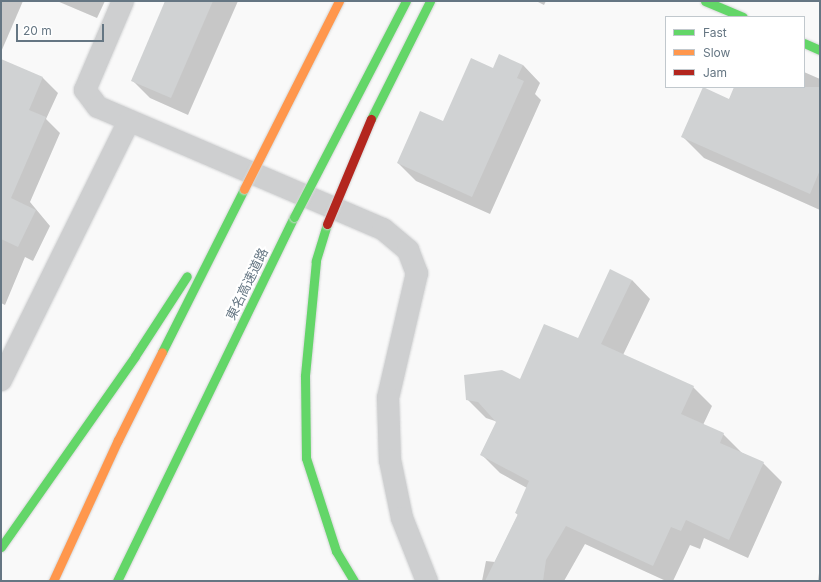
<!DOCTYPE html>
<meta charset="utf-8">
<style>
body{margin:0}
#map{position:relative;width:821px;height:582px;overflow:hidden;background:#f9f9f9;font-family:Inter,"Noto Sans JP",sans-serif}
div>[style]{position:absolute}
.shadow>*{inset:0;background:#0003}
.building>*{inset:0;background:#d0d2d3}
.roads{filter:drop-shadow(0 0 1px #d5d6d7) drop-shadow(0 0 1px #d5d6d7)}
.street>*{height:22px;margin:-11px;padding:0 11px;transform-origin:11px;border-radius:11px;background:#cecfd0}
.fast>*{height:9px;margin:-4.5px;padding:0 4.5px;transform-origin:4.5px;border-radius:4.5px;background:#63d668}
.slow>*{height:9px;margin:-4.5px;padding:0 4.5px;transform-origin:4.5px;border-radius:4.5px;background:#ff974d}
.bridges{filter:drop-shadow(0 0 1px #d5d6d6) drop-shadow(0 0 1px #d5d6d6)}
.fast-bridge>*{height:9px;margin:-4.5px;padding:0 4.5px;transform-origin:4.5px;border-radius:4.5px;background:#63d668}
.slow-bridge>*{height:9px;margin:-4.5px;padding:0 4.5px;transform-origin:4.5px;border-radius:4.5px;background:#ff974d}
.jam-bridge>*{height:9px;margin:-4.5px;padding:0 4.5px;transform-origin:4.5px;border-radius:4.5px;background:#b3261e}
span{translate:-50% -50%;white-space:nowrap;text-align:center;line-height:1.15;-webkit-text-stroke:4px #fff;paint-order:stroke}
.street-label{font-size:13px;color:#657683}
.frame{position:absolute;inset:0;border:2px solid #657683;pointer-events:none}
.legend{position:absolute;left:665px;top:16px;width:140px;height:72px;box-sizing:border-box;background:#fff;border:1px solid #c1c8cd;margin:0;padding:5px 7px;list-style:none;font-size:12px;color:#657683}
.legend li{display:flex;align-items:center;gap:8px;height:20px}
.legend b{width:20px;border:1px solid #c1c8cd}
.scale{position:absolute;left:16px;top:24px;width:88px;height:18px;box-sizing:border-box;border:2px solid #657683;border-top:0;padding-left:5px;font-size:12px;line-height:14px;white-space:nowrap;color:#657683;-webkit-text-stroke:3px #fff;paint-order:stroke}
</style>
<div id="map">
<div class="shadow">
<i style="clip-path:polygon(1px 1px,23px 1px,1px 52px)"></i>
<i style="clip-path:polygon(57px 1px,105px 1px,97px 18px)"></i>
<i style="clip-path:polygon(167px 1px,238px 1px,188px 115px,150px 98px,132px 80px)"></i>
<i style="clip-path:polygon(536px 1px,546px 1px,544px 5px)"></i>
<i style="clip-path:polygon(1px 60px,43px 78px,58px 93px,46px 119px,60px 133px,30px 202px,50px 226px,33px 261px,25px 257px,5px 305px,1px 303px)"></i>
<i style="clip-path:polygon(523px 65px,540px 83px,535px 94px,541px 100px,490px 214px,416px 181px,398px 163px,443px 123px,494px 69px)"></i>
<i style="clip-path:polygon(804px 72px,820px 79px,820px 210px,704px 158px,682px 136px,729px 100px,735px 87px,804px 87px)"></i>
<i style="clip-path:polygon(632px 280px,650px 299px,623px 355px,693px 387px,712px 406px,703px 425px,723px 434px,742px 453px,763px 463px,782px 482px,748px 558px,704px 538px,700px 549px,690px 545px,673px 581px,666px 581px,585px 544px,564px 581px,482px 581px,486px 561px,495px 562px,518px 515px,516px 513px,527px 488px,500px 473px,481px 454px,498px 422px,486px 418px,467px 399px,521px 380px,578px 340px)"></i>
<i style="clip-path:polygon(820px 565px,820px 581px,818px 581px)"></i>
</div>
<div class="building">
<i style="clip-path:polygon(165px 1px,213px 1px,171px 98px,131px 81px)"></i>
<i style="clip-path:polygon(499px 54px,523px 65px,517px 78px,524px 81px,472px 197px,397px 163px,420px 111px,443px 121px,471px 58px,493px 68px)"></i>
<i style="clip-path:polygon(1px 59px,43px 77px,29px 110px,46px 117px,11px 198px,36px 210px,18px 247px,1px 239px)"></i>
<i style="clip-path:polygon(703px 87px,729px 99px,734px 87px,820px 87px,820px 170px,810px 194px,681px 137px)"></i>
<i style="clip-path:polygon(610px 269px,632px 280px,601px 344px,694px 386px,681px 414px,724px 433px,720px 443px,764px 462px,729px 540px,686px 520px,681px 531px,671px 527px,653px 566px,566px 526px,546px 560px,543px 581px,485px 581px,518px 514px,515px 513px,529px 481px,480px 455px,496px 422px,478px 402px,466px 400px,464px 375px,502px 370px,520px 379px,544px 324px,578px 338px)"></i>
</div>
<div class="roads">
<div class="street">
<i style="left:123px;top:1px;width:97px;rotate:113.1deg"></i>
<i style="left:85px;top:90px;width:21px;rotate:53deg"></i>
<i style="left:98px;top:107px;width:310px;rotate:23.2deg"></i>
<i style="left:383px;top:229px;width:33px;rotate:40deg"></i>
<i style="left:408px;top:250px;width:25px;rotate:69deg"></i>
<i style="left:417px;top:273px;width:128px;rotate:103.1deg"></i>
<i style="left:388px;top:398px;width:62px;rotate:88.2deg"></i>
<i style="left:390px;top:460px;width:59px;rotate:78.3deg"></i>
<i style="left:402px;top:518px;width:68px;rotate:68.4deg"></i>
<i style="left:1px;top:380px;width:289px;rotate:-63.7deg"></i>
</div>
<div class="fast">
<i style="left:705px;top:1px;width:41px;rotate:22.8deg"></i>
<i style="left:804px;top:43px;width:17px;rotate:24deg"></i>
<i style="left:327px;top:224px;width:39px;rotate:107deg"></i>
<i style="left:316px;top:261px;width:116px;rotate:95.5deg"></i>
<i style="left:305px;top:376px;width:82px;rotate:89.3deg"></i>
<i style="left:306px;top:458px;width:98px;rotate:72.1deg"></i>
<i style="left:336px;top:551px;width:35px;rotate:59deg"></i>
<i style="left:162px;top:352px;width:182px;rotate:-63.3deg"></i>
<i style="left:1px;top:547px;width:233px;rotate:-54.9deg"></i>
<i style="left:135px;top:356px;width:95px;rotate:-57deg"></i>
<i style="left:117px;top:581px;width:405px;rotate:-64.1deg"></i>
</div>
<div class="slow">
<i style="left:53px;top:581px;width:155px;rotate:-65.3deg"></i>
<i style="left:118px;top:440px;width:98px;rotate:-63.4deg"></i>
</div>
</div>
<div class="bridges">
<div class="fast-bridge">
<i style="left:371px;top:119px;width:132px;rotate:-63.4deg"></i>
<i style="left:294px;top:217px;width:243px;rotate:-62.6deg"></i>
</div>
<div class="slow-bridge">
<i style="left:244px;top:189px;width:211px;rotate:-63.2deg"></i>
</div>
<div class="jam-bridge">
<i style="left:327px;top:224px;width:114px;rotate:-67.3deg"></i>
</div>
</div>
<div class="street-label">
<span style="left:247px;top:284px;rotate:-64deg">東名高速道路</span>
</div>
<div class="frame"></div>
<ul class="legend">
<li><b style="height:5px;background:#63d668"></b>Fast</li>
<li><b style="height:5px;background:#ff974d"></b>Slow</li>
<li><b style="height:5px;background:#b3261e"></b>Jam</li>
</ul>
<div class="scale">20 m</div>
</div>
